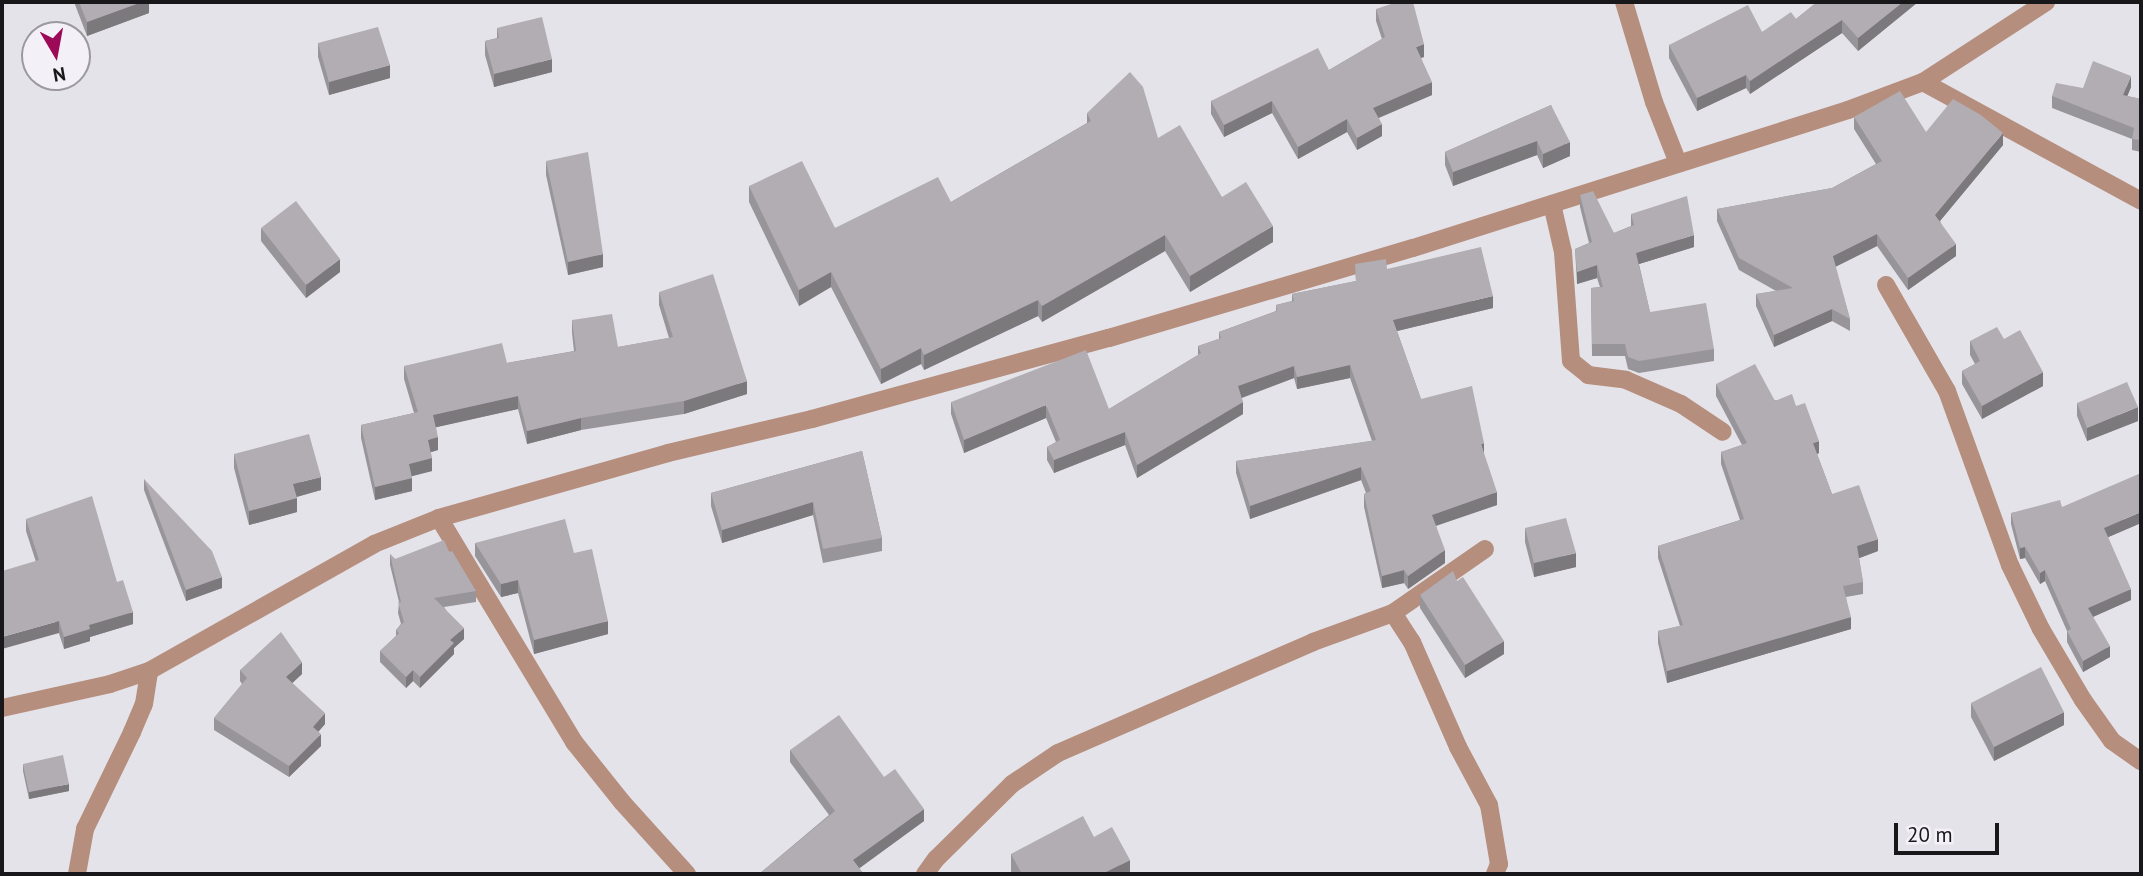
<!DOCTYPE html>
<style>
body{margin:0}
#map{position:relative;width:2143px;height:876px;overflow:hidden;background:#e5e3ea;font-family:"PT Sans",sans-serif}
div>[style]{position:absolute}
.minor>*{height:18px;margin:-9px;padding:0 9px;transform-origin:9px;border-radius:9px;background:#b58e7d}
.wall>*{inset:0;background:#98959a}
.shaded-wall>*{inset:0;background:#7c797d}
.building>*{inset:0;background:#b1adb3}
span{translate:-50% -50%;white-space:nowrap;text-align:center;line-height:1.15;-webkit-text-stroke:5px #f3f0f7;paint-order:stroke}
.frame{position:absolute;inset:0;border:4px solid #181719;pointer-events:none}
.north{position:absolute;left:21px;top:21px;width:70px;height:70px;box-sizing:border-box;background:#f3f0f7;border:2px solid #9b999e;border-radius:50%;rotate:170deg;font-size:19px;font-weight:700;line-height:28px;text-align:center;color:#181719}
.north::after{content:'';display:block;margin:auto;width:24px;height:32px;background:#9c0957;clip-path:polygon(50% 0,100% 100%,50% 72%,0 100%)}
.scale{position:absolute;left:1894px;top:823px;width:105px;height:32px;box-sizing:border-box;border:4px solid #181719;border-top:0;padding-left:9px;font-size:21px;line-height:24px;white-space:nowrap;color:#181719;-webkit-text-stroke:5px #f3f0f7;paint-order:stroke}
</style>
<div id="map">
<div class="minor">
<i style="left:1624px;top:2px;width:104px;rotate:73.3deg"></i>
<i style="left:1654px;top:102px;width:66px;rotate:68.5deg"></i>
<i style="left:1923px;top:82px;width:248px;rotate:28.6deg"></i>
<i style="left:1552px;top:204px;width:49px;rotate:77.1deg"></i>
<i style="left:1563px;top:252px;width:109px;rotate:85.8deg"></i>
<i style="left:1571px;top:361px;width:22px;rotate:39deg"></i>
<i style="left:1588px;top:375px;width:38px;rotate:7deg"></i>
<i style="left:1626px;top:380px;width:60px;rotate:23.6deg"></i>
<i style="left:1681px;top:404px;width:50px;rotate:33.7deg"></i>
<i style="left:1886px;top:285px;width:122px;rotate:60.1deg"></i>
<i style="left:1947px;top:391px;width:185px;rotate:70.1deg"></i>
<i style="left:2010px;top:565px;width:71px;rotate:64.2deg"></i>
<i style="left:2041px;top:629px;width:82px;rotate:59.4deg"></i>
<i style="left:2083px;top:700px;width:50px;rotate:54.7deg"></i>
<i style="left:2112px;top:741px;width:35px;rotate:35deg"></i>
<i style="left:439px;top:518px;width:262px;rotate:58.9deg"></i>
<i style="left:574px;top:742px;width:77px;rotate:51.3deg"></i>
<i style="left:622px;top:802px;width:97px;rotate:47.9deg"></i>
<i style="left:1393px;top:613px;width:35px;rotate:57deg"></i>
<i style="left:1412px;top:642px;width:115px;rotate:66.3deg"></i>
<i style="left:1458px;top:747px;width:66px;rotate:61.9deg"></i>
<i style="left:1489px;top:805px;width:60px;rotate:80.4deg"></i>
<i style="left:1499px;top:864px;width:11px;rotate:112deg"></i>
<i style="left:2px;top:708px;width:111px;rotate:-12.5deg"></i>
<i style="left:110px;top:684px;width:41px;rotate:-18.4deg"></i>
<i style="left:149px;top:671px;width:258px;rotate:-29.4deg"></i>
<i style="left:374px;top:544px;width:70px;rotate:-21.8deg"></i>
<i style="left:439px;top:518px;width:238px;rotate:-15.8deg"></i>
<i style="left:668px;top:453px;width:148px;rotate:-13.3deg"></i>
<i style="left:812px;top:419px;width:308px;rotate:-15.3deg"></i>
<i style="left:1109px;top:338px;width:317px;rotate:-16.5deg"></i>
<i style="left:1413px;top:248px;width:456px;rotate:-17.6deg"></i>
<i style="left:1848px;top:110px;width:80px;rotate:-20.5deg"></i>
<i style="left:1923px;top:82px;width:147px;rotate:-33deg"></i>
<i style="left:77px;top:874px;width:46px;rotate:-79.9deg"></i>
<i style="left:85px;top:829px;width:108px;rotate:-64.1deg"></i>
<i style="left:132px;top:732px;width:30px;rotate:-67deg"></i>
<i style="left:144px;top:704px;width:33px;rotate:-81deg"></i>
<i style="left:925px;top:874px;width:19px;rotate:-54deg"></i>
<i style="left:936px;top:859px;width:107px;rotate:-44.6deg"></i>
<i style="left:1012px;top:784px;width:55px;rotate:-34deg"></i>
<i style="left:1058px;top:753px;width:278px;rotate:-23.5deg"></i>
<i style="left:1313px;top:642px;width:85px;rotate:-19.9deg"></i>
<i style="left:1393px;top:613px;width:112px;rotate:-34.8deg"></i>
</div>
<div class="wall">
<i style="clip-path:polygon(74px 2px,149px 2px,149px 13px,87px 36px)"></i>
<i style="clip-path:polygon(1817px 2px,1918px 2px,1858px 51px,1842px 33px,1750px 94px,1746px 88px,1697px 111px,1669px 58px,1669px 45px,1762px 32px,1796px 19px)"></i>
<i style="clip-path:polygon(1376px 9px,1424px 57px,1421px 58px,1432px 95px,1379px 118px,1382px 136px,1357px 150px,1347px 132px,1298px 159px,1272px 113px,1224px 137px,1211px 114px,1211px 101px,1329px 70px,1382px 39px,1376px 21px)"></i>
<i style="clip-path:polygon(497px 28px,552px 72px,494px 87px,485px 55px,485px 41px,497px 38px)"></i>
<i style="clip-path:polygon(318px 43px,390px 78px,329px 95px,318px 57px)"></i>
<i style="clip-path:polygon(2131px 87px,2127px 96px,2141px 99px,2141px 152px,2132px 150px,2132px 139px,2052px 108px,2052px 96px,2083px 88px)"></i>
<i style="clip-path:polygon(1551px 105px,1570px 156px,1543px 168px,1537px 155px,1453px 186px,1445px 165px,1445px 152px)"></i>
<i style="clip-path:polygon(1087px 113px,1158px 138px,1222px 197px,1273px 242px,1190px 292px,1165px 251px,1042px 322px,1038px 316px,924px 370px,921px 364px,881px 384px,831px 287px,799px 306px,749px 202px,749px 186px,835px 228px,951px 202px,1087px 123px)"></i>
<i style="clip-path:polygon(1854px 117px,1926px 132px,2003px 145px,1940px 221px,1956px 256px,1908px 290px,1877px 246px,1835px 267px,1850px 319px,1850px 331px,1832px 321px,1774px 347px,1756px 306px,1756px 294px,1776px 291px,1739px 270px,1717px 221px,1717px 209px,1832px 188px,1876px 164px,1854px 129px)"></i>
<i style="clip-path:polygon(546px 161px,603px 267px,568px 275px,546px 175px)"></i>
<i style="clip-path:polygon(1580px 195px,1614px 233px,1631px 226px,1631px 214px,1694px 247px,1639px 264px,1650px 312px,1714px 349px,1714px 361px,1639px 373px,1628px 369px,1625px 356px,1592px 356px,1591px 288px,1600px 287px,1597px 278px,1577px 284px,1575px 249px,1589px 243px,1580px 207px)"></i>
<i style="clip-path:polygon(261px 228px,340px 272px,306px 298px,261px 241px)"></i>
<i style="clip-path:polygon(1355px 264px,1387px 269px,1493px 308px,1397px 331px,1421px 399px,1484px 456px,1497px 505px,1436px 526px,1445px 563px,1408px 589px,1404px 583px,1382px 588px,1364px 507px,1364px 494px,1366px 493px,1361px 480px,1250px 519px,1236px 473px,1236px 461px,1372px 441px,1350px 378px,1297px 389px,1294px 378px,1242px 398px,1243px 414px,1137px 478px,1125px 445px,1054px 473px,1047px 460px,1047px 447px,1056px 442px,1046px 418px,964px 453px,951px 414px,951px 402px,1109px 409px,1198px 355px,1198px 346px,1219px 339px,1219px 332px,1276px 311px,1276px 305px,1292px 301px,1292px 294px,1356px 281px)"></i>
<i style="clip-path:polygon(659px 292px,747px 394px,684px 414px,581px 430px,527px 444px,518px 409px,436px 427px,438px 450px,431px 452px,432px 471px,411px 476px,412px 491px,375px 500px,361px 438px,361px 425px,414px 413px,404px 379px,404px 366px,507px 363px,574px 351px,572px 333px,572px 320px,618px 347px,669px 338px,659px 305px)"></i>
<i style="clip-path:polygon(2004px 339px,2043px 386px,1982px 419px,1962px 384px,1962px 371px,1975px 364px,1970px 355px,1970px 341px)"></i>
<i style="clip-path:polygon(1716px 384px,1796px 406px,1819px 453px,1817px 454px,1832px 494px,1878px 551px,1859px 558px,1863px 582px,1863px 594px,1846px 597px,1851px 629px,1667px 683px,1658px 643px,1658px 631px,1680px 626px,1658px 558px,1658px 546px,1740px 520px,1721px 464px,1721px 452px,1742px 445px,1716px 396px)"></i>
<i style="clip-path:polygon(2077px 403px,2138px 421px,2087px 441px,2077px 416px)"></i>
<i style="clip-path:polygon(862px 451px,882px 538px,882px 551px,823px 563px,813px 515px,722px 543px,711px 506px,711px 493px)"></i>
<i style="clip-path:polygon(234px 454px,321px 490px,296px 497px,297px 512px,249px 525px,234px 468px)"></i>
<i style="clip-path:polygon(144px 479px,222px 588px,186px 601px,144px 490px)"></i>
<i style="clip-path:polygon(2062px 507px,2141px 523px,2108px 537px,2131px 600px,2093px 617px,2110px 657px,2083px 672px,2067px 642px,2067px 631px,2045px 581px,2040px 584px,2025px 558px,2020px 559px,2011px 524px,2011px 513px)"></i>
<i style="clip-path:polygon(26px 519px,117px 582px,133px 624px,90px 637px,90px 641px,64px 649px,26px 531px)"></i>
<i style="clip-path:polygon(1525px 528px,1576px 567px,1534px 577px,1525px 542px)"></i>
<i style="clip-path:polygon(475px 543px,574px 553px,608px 634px,534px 654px,518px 593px,501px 597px,475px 556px)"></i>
<i style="clip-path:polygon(449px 552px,476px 591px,476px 602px,444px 607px,464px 639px,454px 648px,454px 654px,420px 688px,413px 681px,406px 688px,380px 662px,380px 651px,396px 636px,396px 630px,401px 624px,398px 613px,399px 602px,390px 565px,390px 554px,395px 559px)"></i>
<i style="clip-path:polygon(1457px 581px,1504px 654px,1465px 678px,1420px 608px,1420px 595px)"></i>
<i style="clip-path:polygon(240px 670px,302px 674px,292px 683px,325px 724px,318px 732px,321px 746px,289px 777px,214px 730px,214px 718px,242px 684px,240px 681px)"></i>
<i style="clip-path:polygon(1971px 703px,2064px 725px,1994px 761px,1971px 717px)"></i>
<i style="clip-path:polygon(790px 750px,884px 777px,924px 821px,859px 868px,759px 874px,829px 815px,790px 762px)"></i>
<i style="clip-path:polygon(23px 764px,69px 791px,29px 799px,23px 771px)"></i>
<i style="clip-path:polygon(1094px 837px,1130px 874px,1012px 874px,1011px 873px,1011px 854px)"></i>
</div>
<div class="shaded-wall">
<i style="clip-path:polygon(142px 2px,149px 2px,149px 13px,87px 36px,87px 22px)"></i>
<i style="clip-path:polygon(1903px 2px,1918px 2px,1858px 51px,1858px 38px)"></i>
<i style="clip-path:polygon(1842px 20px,1842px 33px,1750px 94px,1750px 81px)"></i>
<i style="clip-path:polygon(1424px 44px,1424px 57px,1416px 59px,1416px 47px)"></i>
<i style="clip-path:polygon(552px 59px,552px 72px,494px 87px,494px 74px)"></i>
<i style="clip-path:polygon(390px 65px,390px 78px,329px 95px,329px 82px)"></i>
<i style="clip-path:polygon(1746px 75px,1746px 88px,1697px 111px,1697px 98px)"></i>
<i style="clip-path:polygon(2131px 76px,2131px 87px,2123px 107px,2123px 95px)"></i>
<i style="clip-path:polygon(1432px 82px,1432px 95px,1373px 120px,1373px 108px)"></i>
<i style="clip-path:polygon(1272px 101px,1272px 113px,1224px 137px,1224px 125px)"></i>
<i style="clip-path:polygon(1347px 119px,1347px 132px,1298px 159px,1298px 147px)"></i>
<i style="clip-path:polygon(1382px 124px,1382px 136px,1357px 150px,1357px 138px)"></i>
<i style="clip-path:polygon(2003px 133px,2003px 145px,1935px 227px,1935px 215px)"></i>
<i style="clip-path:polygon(1537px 141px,1537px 155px,1453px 186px,1453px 172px)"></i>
<i style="clip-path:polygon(1570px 142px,1570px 156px,1543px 168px,1543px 154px)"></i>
<i style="clip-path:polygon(1273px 226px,1273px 242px,1190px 292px,1190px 276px)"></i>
<i style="clip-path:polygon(1877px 234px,1877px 246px,1833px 268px,1833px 256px)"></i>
<i style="clip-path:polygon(1165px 235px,1165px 251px,1042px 322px,1042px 306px)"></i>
<i style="clip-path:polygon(1694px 235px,1694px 247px,1636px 265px,1636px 253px)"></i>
<i style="clip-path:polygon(1956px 244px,1956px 256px,1908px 290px,1908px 278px)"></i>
<i style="clip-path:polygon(603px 254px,603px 267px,568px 275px,568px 262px)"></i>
<i style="clip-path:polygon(340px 259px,340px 272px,306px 298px,306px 285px)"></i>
<i style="clip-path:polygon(1597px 265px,1597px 278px,1577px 284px,1577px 272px)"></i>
<i style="clip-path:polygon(831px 272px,831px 287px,799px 306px,799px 290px)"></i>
<i style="clip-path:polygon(1493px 296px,1493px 308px,1393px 332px,1393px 320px)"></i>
<i style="clip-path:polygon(1038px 300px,1038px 316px,924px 370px,924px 355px)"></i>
<i style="clip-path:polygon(1832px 309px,1832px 321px,1774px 347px,1774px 335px)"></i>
<i style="clip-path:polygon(921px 348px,921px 364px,881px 384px,881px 369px)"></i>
<i style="clip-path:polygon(1350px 365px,1350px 378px,1297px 389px,1297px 377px)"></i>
<i style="clip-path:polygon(1294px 366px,1294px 378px,1238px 399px,1238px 386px)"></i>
<i style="clip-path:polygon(2043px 372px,2043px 386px,1982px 419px,1982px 406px)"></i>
<i style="clip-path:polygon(747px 381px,747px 394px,684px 414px,684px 401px)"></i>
<i style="clip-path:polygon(518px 396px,518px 409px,433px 428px,433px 415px)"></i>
<i style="clip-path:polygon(1243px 402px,1243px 414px,1137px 478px,1137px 465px)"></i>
<i style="clip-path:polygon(1046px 405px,1046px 418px,964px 453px,964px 440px)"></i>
<i style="clip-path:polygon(2138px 407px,2138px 421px,2087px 441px,2087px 428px)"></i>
<i style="clip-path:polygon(581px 418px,581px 430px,527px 444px,527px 431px)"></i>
<i style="clip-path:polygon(1125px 432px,1125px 445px,1054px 473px,1054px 460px)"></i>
<i style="clip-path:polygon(438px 437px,438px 450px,428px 453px,428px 440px)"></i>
<i style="clip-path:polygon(1819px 441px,1819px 453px,1813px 456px,1813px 443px)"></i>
<i style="clip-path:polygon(1484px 443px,1484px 456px,1481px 444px)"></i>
<i style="clip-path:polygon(432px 458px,432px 471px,409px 477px,409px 464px)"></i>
<i style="clip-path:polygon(1361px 467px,1361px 480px,1250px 519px,1250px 506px)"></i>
<i style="clip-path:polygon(321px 477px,321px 490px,293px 498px,293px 484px)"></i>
<i style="clip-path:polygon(412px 478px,412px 491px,375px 500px,375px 487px)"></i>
<i style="clip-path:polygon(1497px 492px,1497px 505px,1432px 527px,1432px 515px)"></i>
<i style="clip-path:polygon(297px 498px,297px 512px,249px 525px,249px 511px)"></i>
<i style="clip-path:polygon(813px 502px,813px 515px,722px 543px,722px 530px)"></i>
<i style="clip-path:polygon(2141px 512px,2141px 523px,2104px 539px,2104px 528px)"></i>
<i style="clip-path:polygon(1878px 539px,1878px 551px,1857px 559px,1857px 546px)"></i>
<i style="clip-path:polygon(2025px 547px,2025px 558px,2020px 559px,2020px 548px)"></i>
<i style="clip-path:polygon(1445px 550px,1445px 563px,1408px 589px,1408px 576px)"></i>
<i style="clip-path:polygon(1576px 553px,1576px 567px,1534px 577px,1534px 563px)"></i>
<i style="clip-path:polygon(1404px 570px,1404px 583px,1382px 588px,1382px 576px)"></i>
<i style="clip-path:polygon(2045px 570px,2045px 581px,2040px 584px,2040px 573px)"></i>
<i style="clip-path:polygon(222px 577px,222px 588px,186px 601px,186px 590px)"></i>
<i style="clip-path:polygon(518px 580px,518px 593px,501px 597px,501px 584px)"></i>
<i style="clip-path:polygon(2131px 589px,2131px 600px,2088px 619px,2088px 608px)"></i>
<i style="clip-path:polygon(133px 612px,133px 624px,90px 637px,90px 641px,64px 649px,64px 637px,89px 625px)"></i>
<i style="clip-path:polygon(1851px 617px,1851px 629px,1667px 683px,1667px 671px)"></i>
<i style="clip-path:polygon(59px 621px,59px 633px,2px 649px,2px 637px)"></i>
<i style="clip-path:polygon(608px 621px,608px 634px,534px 654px,534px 640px)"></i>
<i style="clip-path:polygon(464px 628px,464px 639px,454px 648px,454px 654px,420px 688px,420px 677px,450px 640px)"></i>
<i style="clip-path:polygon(1504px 641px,1504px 654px,1465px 678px,1465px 665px)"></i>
<i style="clip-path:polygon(2110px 646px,2110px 657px,2083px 672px,2083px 661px)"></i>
<i style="clip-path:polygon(302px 662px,302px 674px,286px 689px,286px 677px)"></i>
<i style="clip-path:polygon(413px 670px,413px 681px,406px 688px,406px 677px)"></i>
<i style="clip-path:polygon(2064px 712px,2064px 725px,1994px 761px,1994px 747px)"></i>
<i style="clip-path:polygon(325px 713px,325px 724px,313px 738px,313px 727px)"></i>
<i style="clip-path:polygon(321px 734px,321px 746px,289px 777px,289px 766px)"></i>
<i style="clip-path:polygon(69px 784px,69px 791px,29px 799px,29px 792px)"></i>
<i style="clip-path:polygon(924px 809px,924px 821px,853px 873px,853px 860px)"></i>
<i style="clip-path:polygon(1130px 860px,1130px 874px,1102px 874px)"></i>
</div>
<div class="building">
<i style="clip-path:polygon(79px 2px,142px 2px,87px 22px)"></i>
<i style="clip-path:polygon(1397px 2px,1413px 2px,1424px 44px,1416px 47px,1432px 82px,1373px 108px,1382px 124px,1357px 138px,1347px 119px,1298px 147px,1272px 101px,1224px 125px,1211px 101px,1318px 48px,1329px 70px,1385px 37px,1376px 9px)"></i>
<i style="clip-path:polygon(1817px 2px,1903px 2px,1858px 38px,1842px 20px,1750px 81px,1746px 75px,1697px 98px,1669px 45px,1748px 5px,1762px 32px,1791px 12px,1796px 19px)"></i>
<i style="clip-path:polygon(542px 17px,552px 59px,494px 74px,485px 41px,499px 38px,497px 28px)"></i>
<i style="clip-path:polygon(378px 27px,390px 65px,329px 82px,318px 43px)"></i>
<i style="clip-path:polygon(2093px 61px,2131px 76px,2123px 95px,2141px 99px,2141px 140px,2132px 139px,2134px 128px,2052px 96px,2056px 83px,2083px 88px)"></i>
<i style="clip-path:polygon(1130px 72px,1143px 87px,1158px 138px,1180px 125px,1222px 197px,1246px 182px,1273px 226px,1190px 276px,1165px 235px,1042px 306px,1038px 300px,924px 355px,921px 348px,881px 369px,831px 272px,799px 290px,749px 186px,802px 161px,835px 228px,938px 177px,951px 202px,1091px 121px,1087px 113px)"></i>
<i style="clip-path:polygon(1900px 91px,1926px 132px,1953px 99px,1981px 115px,2003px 133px,1935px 215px,1956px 244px,1908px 278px,1877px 234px,1833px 256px,1850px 319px,1832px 309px,1774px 335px,1756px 294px,1793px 288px,1739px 258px,1717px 209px,1832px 188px,1882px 161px,1854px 117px)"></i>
<i style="clip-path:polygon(1551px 105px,1570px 142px,1543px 154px,1537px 141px,1453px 172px,1445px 152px)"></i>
<i style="clip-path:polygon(588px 152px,603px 254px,568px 262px,546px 161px)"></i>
<i style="clip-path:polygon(1593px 191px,1614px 233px,1634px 225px,1631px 214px,1687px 196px,1694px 235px,1636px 253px,1650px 312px,1706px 303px,1714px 349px,1639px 361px,1628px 357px,1625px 344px,1592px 344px,1591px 288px,1603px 287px,1597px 265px,1577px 272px,1575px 249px,1592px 242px,1580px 195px)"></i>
<i style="clip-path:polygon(296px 201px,340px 259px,306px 285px,261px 228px)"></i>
<i style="clip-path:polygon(1481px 247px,1493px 296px,1393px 320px,1421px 399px,1472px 386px,1484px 443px,1481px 444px,1497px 492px,1432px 515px,1445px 550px,1408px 576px,1404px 570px,1382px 576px,1364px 494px,1371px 491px,1361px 467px,1250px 506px,1236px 461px,1376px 440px,1350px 365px,1297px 377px,1294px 366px,1238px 386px,1243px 402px,1137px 465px,1125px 432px,1054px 460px,1047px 447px,1060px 440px,1046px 405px,964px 440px,951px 402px,1086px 350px,1109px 409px,1201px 353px,1198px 346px,1221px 338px,1219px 332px,1277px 311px,1276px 305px,1294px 301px,1292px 294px,1356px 281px,1355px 264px,1386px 259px,1387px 269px)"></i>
<i style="clip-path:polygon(713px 274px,747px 381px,684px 401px,581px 418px,527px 431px,518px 396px,433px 415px,438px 437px,428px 440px,432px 458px,409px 464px,412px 478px,375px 487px,361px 425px,418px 412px,404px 366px,502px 343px,507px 363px,576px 351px,572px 320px,612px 314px,618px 347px,673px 337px,659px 292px)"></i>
<i style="clip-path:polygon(1997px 327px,2004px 339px,2020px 330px,2043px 372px,1982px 406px,1962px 371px,1980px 361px,1970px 341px)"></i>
<i style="clip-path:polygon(1755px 364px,1775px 401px,1792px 394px,1796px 406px,1805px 403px,1819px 441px,1813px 443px,1832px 494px,1859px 485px,1878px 539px,1857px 546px,1863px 582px,1843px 586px,1851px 617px,1667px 671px,1658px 631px,1683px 625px,1658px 546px,1744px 519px,1721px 452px,1747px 443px,1716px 384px)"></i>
<i style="clip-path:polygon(2127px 382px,2138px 407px,2087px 428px,2077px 403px)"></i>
<i style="clip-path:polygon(309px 434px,321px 477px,293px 484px,297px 498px,249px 511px,234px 454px)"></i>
<i style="clip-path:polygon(862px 451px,882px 538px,823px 549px,813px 502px,722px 530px,711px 493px)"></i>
<i style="clip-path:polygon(2141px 473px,2141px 512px,2104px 528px,2131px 589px,2088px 608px,2110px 646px,2083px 661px,2067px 631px,2071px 629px,2045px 570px,2040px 573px,2025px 547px,2020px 548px,2011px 513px,2060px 500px,2062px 507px)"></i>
<i style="clip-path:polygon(144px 479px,212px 551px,222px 577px,186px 590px)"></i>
<i style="clip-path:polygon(92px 496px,117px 582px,123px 580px,133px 612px,89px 625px,90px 629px,64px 637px,59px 621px,2px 637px,2px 571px,39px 560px,26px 519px)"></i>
<i style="clip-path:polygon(1566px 518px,1576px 553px,1534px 563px,1525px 528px)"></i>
<i style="clip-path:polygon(565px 519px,574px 553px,592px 549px,608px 621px,534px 640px,518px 580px,501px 584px,475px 543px)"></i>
<i style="clip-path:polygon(444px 540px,449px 552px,452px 551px,476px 591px,434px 598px,464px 628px,450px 640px,454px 643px,420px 677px,413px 670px,406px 677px,380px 651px,399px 633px,396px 630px,404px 622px,398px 602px,401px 602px,390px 554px,395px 559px)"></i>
<i style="clip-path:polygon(1453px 571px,1457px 581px,1463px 577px,1504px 641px,1465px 665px,1420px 595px)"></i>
<i style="clip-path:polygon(281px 632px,302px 662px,286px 677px,325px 713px,313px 727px,321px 734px,289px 766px,214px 718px,247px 678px,240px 670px)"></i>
<i style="clip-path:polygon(2041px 667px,2064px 712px,1994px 747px,1971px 703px)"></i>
<i style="clip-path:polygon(839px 715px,884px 777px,895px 769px,924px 809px,853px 860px,864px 874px,759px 874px,835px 811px,790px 750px)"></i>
<i style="clip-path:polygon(63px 755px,69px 784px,29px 792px,23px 764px)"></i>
<i style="clip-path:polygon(1083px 816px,1094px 837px,1112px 827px,1130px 860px,1102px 874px,1022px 874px,1011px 854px)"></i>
</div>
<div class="frame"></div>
<div class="north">N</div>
<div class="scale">20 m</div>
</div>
